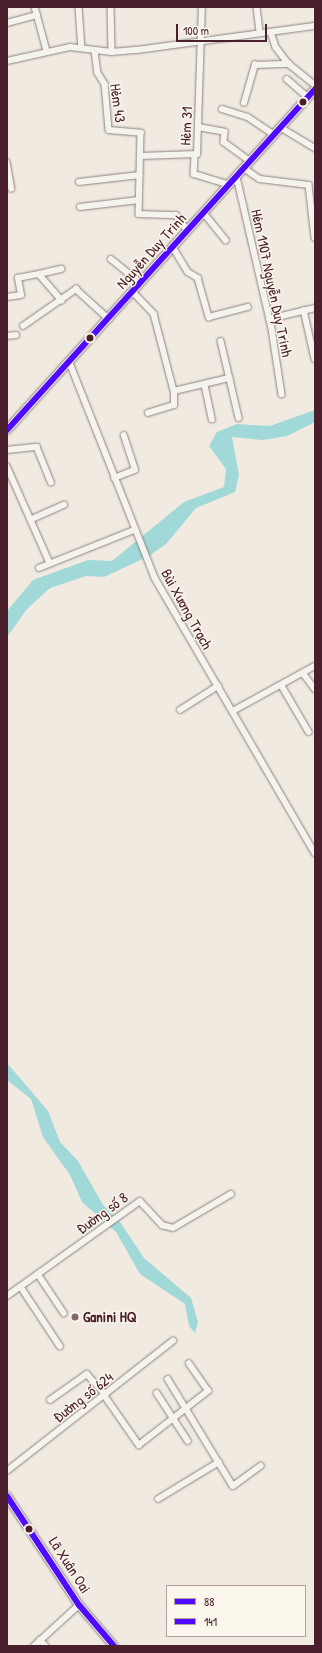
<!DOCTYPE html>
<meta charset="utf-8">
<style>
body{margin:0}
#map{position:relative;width:322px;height:1653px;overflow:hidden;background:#f0eae0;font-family:"Patrick Hand",sans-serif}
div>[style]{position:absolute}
.water>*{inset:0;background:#a1d8d8}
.roads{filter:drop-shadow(0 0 1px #8d8280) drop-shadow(0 0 1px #8d8280)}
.street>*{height:5.5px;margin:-2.75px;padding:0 2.75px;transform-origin:2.75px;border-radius:2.75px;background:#f5f3ee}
.secondary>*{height:8px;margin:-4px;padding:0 4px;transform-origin:4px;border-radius:4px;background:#f5f3ee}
.bus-1>*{height:6px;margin:-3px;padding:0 3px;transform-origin:3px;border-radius:3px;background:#4f0aff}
.bus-2>*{height:6px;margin:-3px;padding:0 3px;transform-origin:3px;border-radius:3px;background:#4f0aff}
.dots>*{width:11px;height:11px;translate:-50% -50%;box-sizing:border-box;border:2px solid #fbf7ec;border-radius:50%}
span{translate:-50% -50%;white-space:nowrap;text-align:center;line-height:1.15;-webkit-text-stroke:3px #fbf7ec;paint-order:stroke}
.street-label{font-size:15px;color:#4a1f2b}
.poi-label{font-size:15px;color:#4a1f2b;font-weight:700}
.left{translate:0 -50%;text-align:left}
.frame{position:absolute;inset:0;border:8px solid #4a1f2b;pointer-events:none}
.legend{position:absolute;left:166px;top:1585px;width:140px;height:52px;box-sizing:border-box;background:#fbf7ec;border:1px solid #b4a19f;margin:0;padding:5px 7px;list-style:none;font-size:12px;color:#4a1f2b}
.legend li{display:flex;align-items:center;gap:8px;height:20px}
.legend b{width:20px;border:1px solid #b4a19f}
.scale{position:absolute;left:176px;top:24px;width:91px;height:18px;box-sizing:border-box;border:2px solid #4a1f2b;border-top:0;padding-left:5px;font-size:12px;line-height:14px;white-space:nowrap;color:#4a1f2b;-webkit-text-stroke:3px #fbf7ec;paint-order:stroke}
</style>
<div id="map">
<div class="water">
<i style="clip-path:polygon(315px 410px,315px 422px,287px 436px,263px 440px,232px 437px,239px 475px,235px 492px,196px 508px,166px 544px,149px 556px,104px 577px,86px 576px,50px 588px,27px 609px,7px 637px,7px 611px,33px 580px,88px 560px,112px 561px,184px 502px,224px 487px,226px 469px,209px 446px,217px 432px,237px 424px,270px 426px)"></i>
<i style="clip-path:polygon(7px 1063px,48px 1111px,60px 1142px,78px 1161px,103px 1205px,120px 1222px,144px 1258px,191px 1298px,198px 1322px,195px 1333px,189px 1326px,185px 1304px,140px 1274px,116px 1232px,82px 1202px,70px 1175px,43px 1137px,31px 1099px,7px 1080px)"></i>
</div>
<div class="roads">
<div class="street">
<i style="left:35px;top:7px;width:46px;rotate:74.7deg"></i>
<i style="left:79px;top:7px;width:39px;rotate:86deg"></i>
<i style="left:111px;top:7px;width:45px;rotate:88.7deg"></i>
<i style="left:257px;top:7px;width:26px;rotate:83deg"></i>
<i style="left:7px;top:23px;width:31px;rotate:-15deg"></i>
<i style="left:271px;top:32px;width:16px;rotate:72deg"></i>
<i style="left:276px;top:47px;width:21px;rotate:53deg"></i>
<i style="left:95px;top:50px;width:23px;rotate:83deg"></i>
<i style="left:98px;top:73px;width:13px;rotate:58deg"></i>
<i style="left:105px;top:84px;width:46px;rotate:85deg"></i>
<i style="left:109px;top:130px;width:32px;rotate:5deg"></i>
<i style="left:141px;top:133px;width:81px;rotate:91.4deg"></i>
<i style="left:139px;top:214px;width:37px;rotate:2deg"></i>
<i style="left:176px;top:215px;width:20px;rotate:53deg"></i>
<i style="left:7px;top:61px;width:65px;rotate:-12.5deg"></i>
<i style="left:70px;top:47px;width:42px;rotate:6.8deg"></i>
<i style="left:112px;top:52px;width:25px;rotate:-5deg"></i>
<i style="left:137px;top:50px;width:180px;rotate:-7.7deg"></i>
<i style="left:287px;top:79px;width:28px;rotate:41deg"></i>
<i style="left:244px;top:103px;width:40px;rotate:-74deg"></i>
<i style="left:255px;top:65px;width:34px;rotate:-2deg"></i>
<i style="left:289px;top:64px;width:33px;rotate:39deg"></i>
<i style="left:222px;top:109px;width:27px;rotate:17deg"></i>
<i style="left:248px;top:117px;width:30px;rotate:34deg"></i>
<i style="left:198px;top:127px;width:27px;rotate:10deg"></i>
<i style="left:225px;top:132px;width:10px;rotate:96deg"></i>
<i style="left:224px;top:142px;width:32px;rotate:36deg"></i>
<i style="left:280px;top:127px;width:41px;rotate:31deg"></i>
<i style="left:140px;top:156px;width:57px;rotate:-2deg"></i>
<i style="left:197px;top:154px;width:147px;rotate:-88.1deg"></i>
<i style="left:195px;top:156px;width:18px;rotate:93deg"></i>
<i style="left:194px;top:174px;width:37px;rotate:17deg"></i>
<i style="left:7px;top:162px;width:27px;rotate:80deg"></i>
<i style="left:244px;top:168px;width:19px;rotate:35deg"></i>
<i style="left:260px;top:179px;width:49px;rotate:7deg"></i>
<i style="left:309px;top:185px;width:53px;rotate:83.5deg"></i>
<i style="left:237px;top:177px;width:156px;rotate:77deg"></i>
<i style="left:272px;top:329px;width:66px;rotate:81.3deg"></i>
<i style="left:79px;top:182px;width:61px;rotate:-6.5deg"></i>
<i style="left:80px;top:207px;width:59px;rotate:-6.8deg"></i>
<i style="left:204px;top:213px;width:35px;rotate:51deg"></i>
<i style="left:173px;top:247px;width:29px;rotate:59deg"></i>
<i style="left:188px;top:272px;width:12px;rotate:31deg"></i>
<i style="left:198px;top:278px;width:41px;rotate:74.2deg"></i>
<i style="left:209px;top:317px;width:40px;rotate:-14.4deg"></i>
<i style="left:111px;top:259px;width:38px;rotate:39deg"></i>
<i style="left:39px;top:274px;width:23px;rotate:-13deg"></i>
<i style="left:133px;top:292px;width:30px;rotate:46deg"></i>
<i style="left:154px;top:314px;width:80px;rotate:75.4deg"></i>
<i style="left:174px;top:391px;width:57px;rotate:-13.3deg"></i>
<i style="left:7px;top:297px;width:14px;rotate:-8deg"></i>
<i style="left:21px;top:295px;width:17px;rotate:-100deg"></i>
<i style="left:18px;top:278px;width:21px;rotate:-11deg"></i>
<i style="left:39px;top:274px;width:35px;rotate:49deg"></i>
<i style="left:304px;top:310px;width:50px;rotate:77.3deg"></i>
<i style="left:269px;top:319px;width:47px;rotate:-13.4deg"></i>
<i style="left:23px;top:326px;width:65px;rotate:-34.9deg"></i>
<i style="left:76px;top:289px;width:45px;rotate:42.3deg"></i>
<i style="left:7px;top:336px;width:9px;rotate:-6deg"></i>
<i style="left:221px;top:341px;width:79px;rotate:76.8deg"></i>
<i style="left:70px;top:363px;width:231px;rotate:68.4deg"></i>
<i style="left:155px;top:578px;width:318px;rotate:59.8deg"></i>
<i style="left:205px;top:385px;width:35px;rotate:78deg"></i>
<i style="left:148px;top:413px;width:27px;rotate:-17deg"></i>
<i style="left:174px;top:405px;width:14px;rotate:-90deg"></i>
<i style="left:7px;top:450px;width:30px;rotate:-6deg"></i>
<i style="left:37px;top:447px;width:38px;rotate:68deg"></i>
<i style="left:7px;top:466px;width:106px;rotate:66.1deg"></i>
<i style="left:114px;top:478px;width:22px;rotate:-21deg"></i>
<i style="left:135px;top:470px;width:36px;rotate:-108deg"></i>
<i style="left:32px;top:519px;width:35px;rotate:-24deg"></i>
<i style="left:39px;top:568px;width:102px;rotate:-21.8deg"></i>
<i style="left:303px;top:673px;width:20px;rotate:53deg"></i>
<i style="left:282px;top:686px;width:53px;rotate:59.6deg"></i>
<i style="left:180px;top:710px;width:45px;rotate:-32.3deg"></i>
<i style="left:233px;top:711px;width:94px;rotate:-28.8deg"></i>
<i style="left:38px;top:1274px;width:47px;rotate:56.3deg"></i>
<i style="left:21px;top:1287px;width:71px;rotate:56.5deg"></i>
<i style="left:7px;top:1296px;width:163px;rotate:-35.5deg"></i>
<i style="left:140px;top:1201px;width:33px;rotate:47deg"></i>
<i style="left:162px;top:1225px;width:11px;rotate:15deg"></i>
<i style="left:173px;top:1228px;width:67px;rotate:-30.4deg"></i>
<i style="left:168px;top:1379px;width:125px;rotate:58.7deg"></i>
<i style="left:233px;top:1486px;width:34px;rotate:-36deg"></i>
<i style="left:157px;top:1393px;width:57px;rotate:57.1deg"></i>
<i style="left:105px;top:1396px;width:60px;rotate:55.2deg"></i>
<i style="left:139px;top:1445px;width:88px;rotate:-38deg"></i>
<i style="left:208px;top:1391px;width:33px;rotate:-125deg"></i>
<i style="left:50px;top:1400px;width:45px;rotate:-35.1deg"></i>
<i style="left:87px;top:1374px;width:28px;rotate:48deg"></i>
<i style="left:7px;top:1471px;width:211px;rotate:-38.1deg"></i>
<i style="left:158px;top:1499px;width:71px;rotate:-31.2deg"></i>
<i style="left:40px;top:1640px;width:8px;rotate:45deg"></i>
<i style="left:34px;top:1646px;width:61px;rotate:-42.3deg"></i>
</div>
<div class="secondary">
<i style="left:7px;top:430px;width:460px;rotate:-47.9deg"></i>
<i style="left:7px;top:1496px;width:131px;rotate:56.6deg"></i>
<i style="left:79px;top:1605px;width:54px;rotate:49.5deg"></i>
</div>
</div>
<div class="bus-1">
<i style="left:7px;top:430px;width:460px;rotate:-47.9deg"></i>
</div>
<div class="bus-2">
<i style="left:7px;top:1496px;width:131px;rotate:56.6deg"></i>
<i style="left:79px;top:1605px;width:54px;rotate:49.5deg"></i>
</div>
<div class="dots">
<i style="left:303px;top:102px;background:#4a1f2b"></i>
<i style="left:90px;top:338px;background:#4a1f2b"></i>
<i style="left:75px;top:1317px;background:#84666a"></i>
<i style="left:29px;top:1529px;background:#4a1f2b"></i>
</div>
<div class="street-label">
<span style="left:118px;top:103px;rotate:82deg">Hẻm 43</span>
<span style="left:186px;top:126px;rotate:-87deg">Hẻm 31</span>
<span style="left:151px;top:251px;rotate:-48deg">Nguyễn Duy Trinh</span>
<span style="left:272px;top:283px;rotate:78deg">Hẻm 1107 Nguyễn Duy Trinh</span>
<span style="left:187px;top:609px;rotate:61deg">Bùi Xương Trạch</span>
<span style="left:102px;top:1213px;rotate:-36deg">Đường số 8</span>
<span style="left:83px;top:1397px;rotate:-38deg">Đường số 624</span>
<span style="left:70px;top:1565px;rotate:57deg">Lã Xuân Oai</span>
</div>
<div class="poi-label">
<span class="left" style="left:83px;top:1317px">Ganini HQ</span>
</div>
<div class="frame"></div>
<ul class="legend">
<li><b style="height:5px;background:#4f0aff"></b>88</li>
<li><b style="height:5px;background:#4f0aff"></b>141</li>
</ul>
<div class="scale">100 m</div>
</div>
